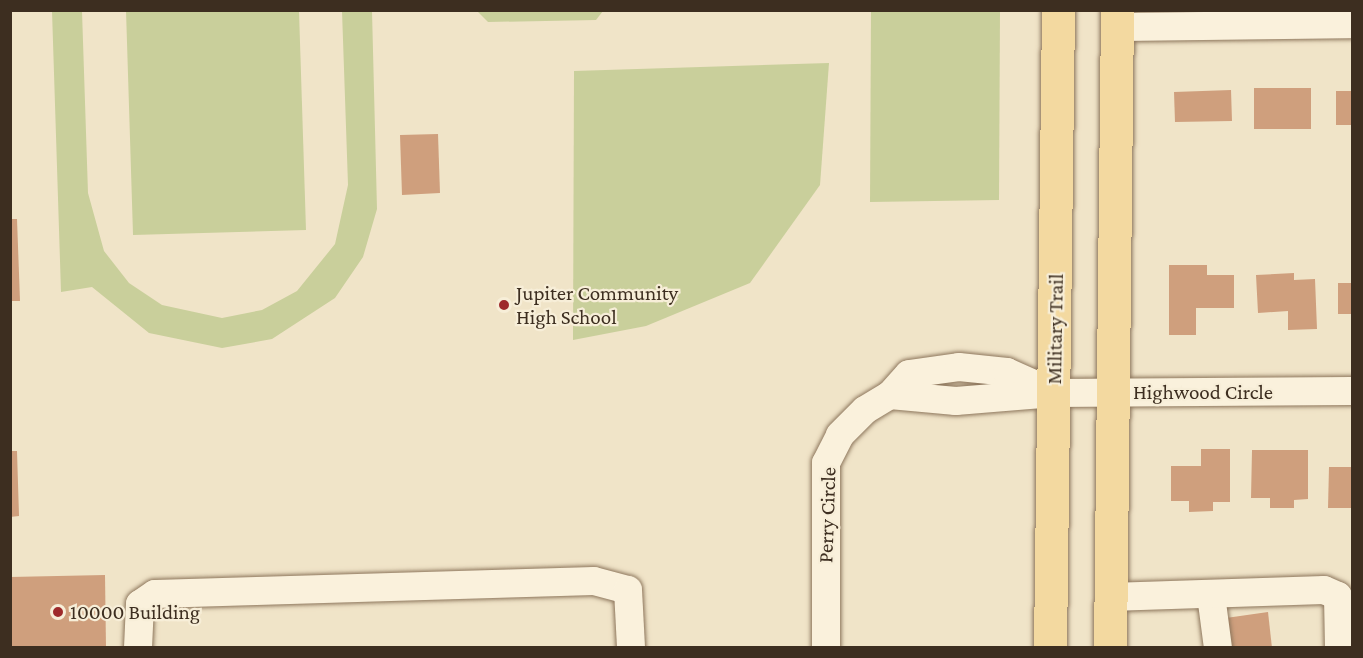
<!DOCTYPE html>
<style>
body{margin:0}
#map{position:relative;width:1363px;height:658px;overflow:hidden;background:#f0e4c8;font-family:"Crimson Pro",serif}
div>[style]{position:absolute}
.green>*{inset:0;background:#c9cf9b}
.building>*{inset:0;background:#cf9f7d}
.roads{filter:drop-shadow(0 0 2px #8d765c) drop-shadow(0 0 2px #8d765c)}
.minor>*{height:28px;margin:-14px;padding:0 14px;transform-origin:14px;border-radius:14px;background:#faf1dc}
.major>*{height:33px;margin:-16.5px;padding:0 16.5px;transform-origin:16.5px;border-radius:16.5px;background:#f3d9a0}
.dots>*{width:16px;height:16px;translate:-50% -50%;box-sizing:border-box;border:3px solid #f7eed8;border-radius:50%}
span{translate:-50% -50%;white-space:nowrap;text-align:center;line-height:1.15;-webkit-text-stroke:4.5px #f7eed8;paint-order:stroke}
.poi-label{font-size:21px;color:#3d2e20}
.left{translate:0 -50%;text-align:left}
.street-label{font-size:21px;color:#3d2e20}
.frame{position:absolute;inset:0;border:12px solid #3d2e20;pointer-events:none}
</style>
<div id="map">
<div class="green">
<i style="clip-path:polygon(52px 11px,82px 11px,88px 193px,104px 251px,129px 283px,162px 305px,222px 318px,262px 310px,297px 291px,335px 244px,348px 185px,342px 11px,372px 11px,377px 209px,363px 257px,335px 298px,272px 339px,222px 348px,149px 333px,92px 287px,61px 292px)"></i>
<i style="clip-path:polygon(126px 11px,299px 11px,306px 230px,133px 235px)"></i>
<i style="clip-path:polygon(477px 11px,603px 11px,596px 20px,488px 22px)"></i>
<i style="clip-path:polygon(871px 11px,1000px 11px,999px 200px,870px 202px)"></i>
<i style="clip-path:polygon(829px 63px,820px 185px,750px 283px,646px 326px,573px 340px,574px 71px)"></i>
</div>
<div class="building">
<i style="clip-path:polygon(1254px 88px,1311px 88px,1311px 129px,1254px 129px)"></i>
<i style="clip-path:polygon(1231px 90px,1232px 121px,1175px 122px,1174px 92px)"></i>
<i style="clip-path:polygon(1336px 91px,1352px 91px,1352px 125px,1336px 125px)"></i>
<i style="clip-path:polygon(438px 134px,440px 193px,402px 195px,400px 135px)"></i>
<i style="clip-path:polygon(10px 219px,17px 219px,20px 301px,10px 301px)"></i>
<i style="clip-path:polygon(1169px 265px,1207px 265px,1207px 275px,1234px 275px,1234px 308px,1196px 308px,1196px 335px,1169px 335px)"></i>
<i style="clip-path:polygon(1294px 273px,1294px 280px,1315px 279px,1317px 329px,1288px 330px,1288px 311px,1258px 313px,1256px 275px)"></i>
<i style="clip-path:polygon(1338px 283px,1352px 283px,1352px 314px,1338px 314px)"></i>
<i style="clip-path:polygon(1201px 449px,1230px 449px,1230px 502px,1213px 502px,1213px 511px,1189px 512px,1189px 501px,1171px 501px,1171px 466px,1201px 466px)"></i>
<i style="clip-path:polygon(1252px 450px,1308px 450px,1308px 499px,1294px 500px,1294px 508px,1270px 508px,1270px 498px,1251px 498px)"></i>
<i style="clip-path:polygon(10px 451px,17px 451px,19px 516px,10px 517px)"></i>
<i style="clip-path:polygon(1329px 467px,1352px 467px,1352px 508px,1328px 508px)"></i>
<i style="clip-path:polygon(105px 575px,106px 648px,10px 648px,10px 577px)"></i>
<i style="clip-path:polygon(1268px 612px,1272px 648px,1230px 648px,1226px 618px)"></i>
</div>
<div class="roads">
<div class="minor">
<i style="left:1116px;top:27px;width:236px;rotate:-0.7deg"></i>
<i style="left:890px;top:395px;width:28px;rotate:-48deg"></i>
<i style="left:909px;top:374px;width:50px;rotate:-8deg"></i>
<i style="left:959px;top:367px;width:48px;rotate:5.9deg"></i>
<i style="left:1007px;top:372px;width:49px;rotate:24deg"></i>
<i style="left:1211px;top:595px;width:53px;rotate:82.5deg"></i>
<i style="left:1110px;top:597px;width:214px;rotate:-1.9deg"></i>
<i style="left:1324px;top:590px;width:15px;rotate:23deg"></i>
<i style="left:1338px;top:596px;width:52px;rotate:88.9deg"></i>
<i style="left:138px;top:648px;width:44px;rotate:-87.4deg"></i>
<i style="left:140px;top:604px;width:18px;rotate:-34deg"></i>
<i style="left:155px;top:594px;width:439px;rotate:-1.7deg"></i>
<i style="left:594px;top:581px;width:35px;rotate:15deg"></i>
<i style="left:628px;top:590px;width:58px;rotate:87deg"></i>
<i style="left:826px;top:648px;width:185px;rotate:-90deg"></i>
<i style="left:826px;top:463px;width:31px;rotate:-63deg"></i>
<i style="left:840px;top:435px;width:35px;rotate:-45deg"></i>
<i style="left:865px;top:410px;width:29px;rotate:-31deg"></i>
<i style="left:890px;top:395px;width:66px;rotate:5.2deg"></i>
<i style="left:956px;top:401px;width:98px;rotate:-4.7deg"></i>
<i style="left:1054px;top:393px;width:298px;rotate:-0.4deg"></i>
</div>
<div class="major">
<i style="left:1050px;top:648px;width:638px;rotate:-89.28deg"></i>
<i style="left:1110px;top:648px;width:638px;rotate:-89.37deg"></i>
</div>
</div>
<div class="dots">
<i style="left:504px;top:305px;background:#9e2a2b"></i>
<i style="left:58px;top:612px;background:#9e2a2b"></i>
</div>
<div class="poi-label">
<span class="left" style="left:516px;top:305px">Jupiter Community<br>High School</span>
<span class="left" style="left:70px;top:612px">10000 Building</span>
</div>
<div class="street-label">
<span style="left:1055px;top:329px;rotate:-89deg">Military Trail</span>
<span style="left:1203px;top:392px">Highwood Circle</span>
<span style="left:827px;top:515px;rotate:-88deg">Perry Circle</span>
</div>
<div class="frame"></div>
</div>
